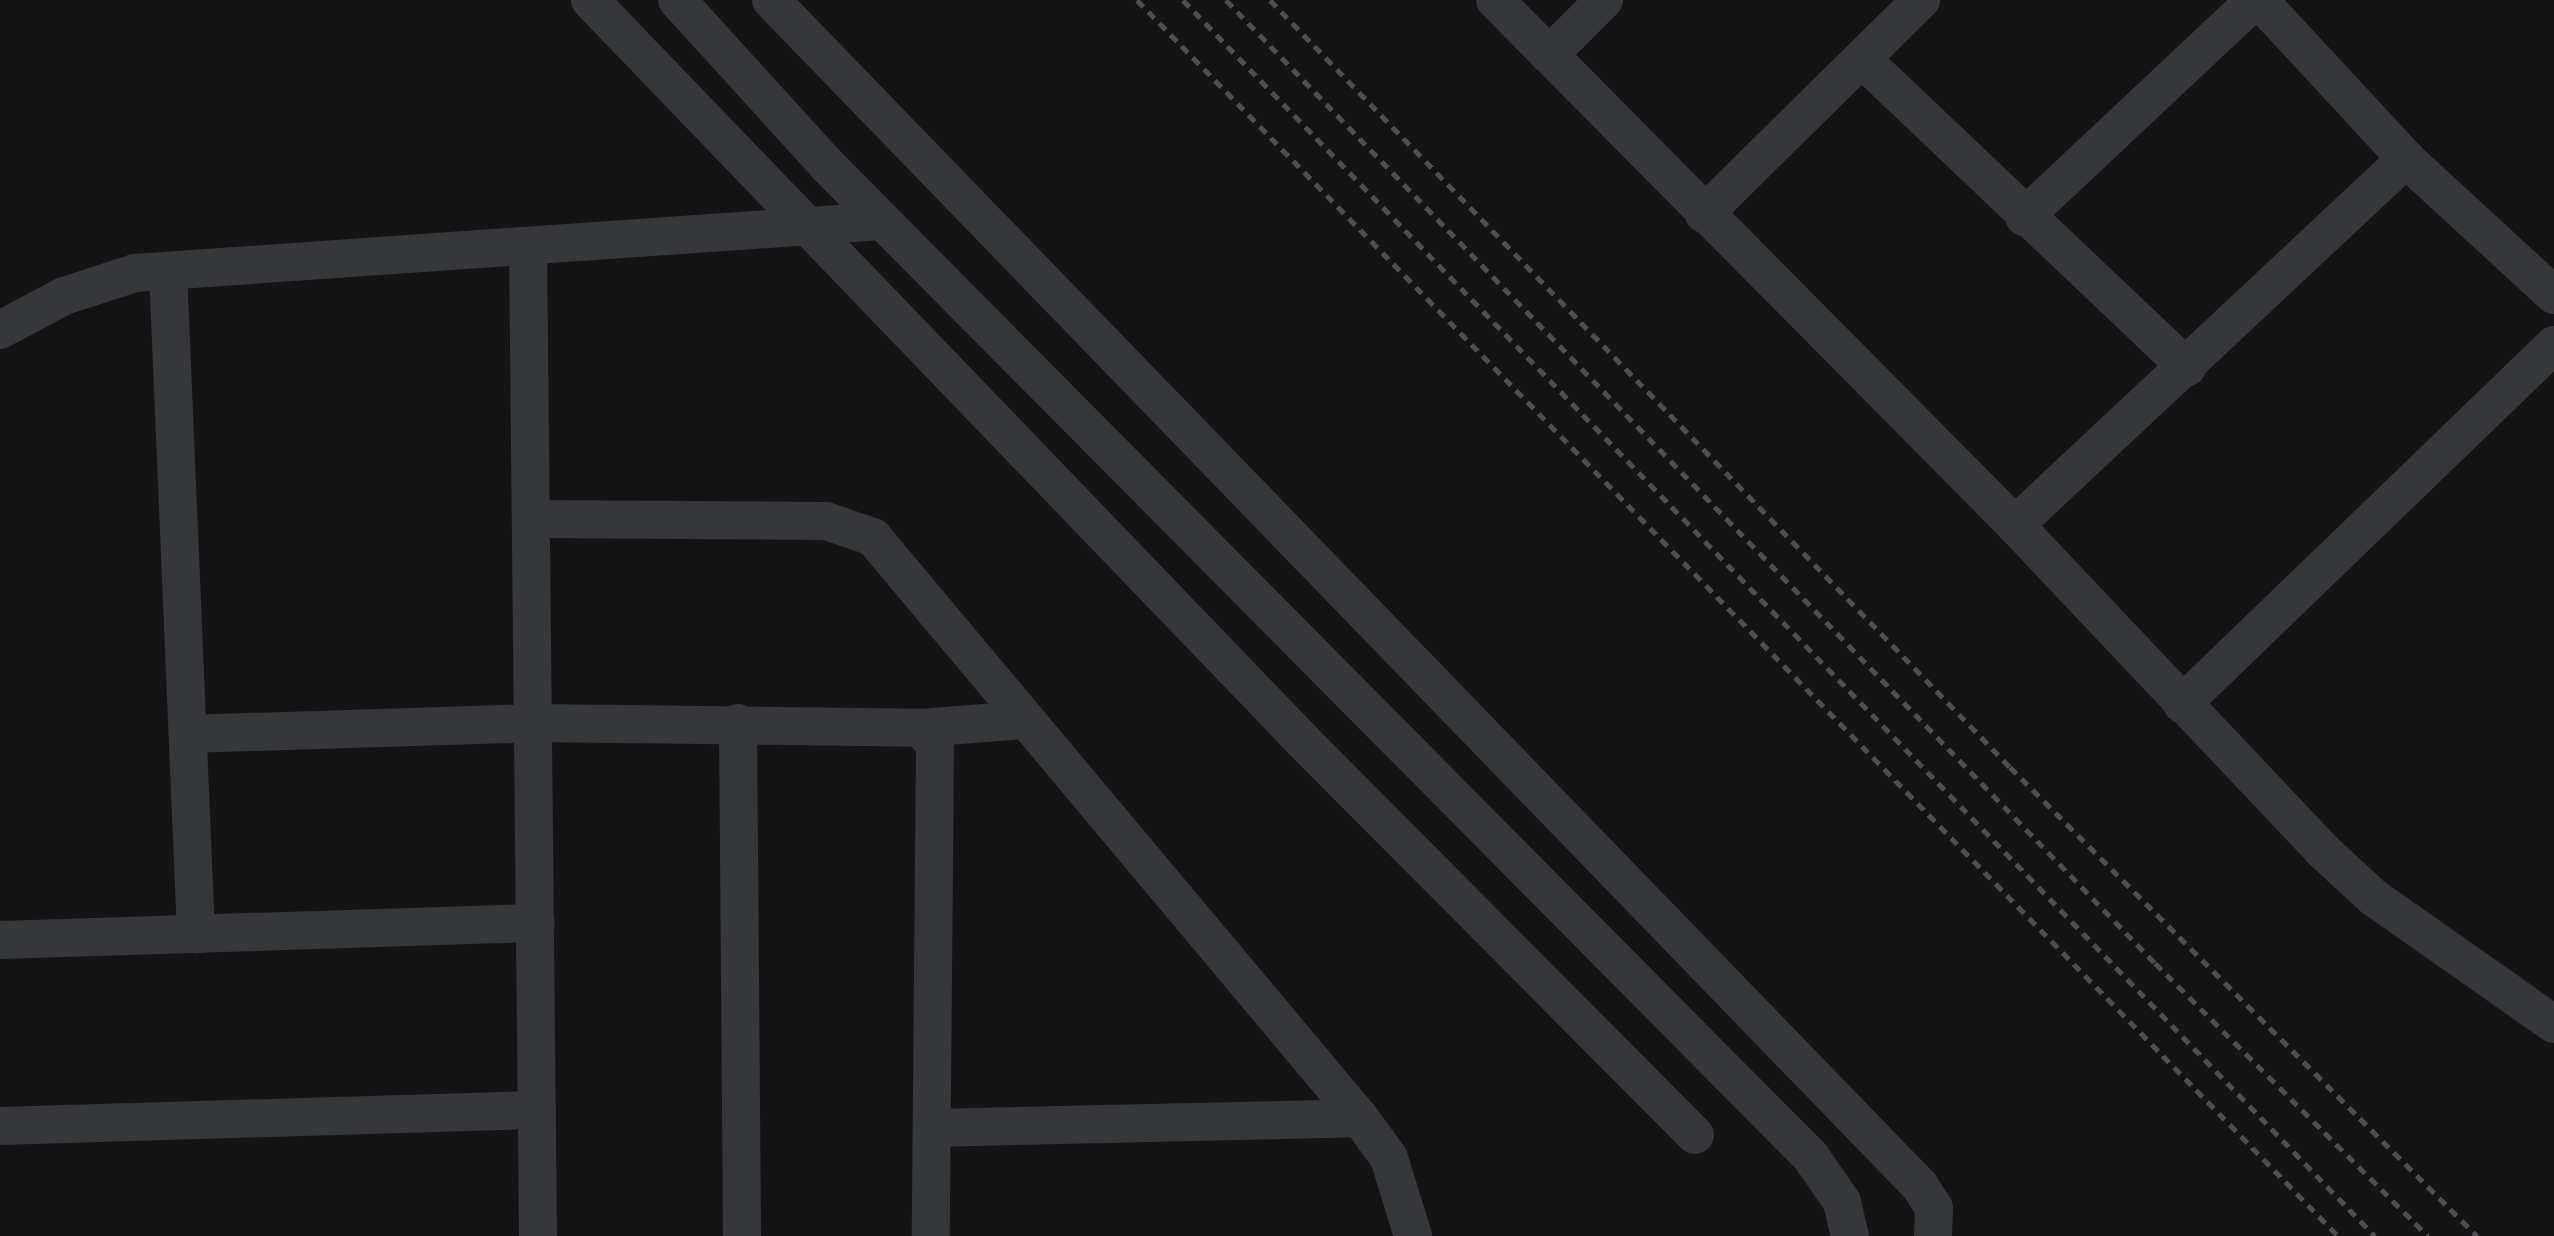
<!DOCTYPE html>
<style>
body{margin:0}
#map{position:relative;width:2554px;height:1236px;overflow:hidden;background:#141415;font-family:"Nunito Sans",sans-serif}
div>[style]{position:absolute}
.minor>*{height:38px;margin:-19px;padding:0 19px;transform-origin:19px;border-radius:19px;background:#35373a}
.rail>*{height:5px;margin-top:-2.5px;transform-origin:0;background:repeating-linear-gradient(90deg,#4c4f53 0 9px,transparent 0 16px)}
span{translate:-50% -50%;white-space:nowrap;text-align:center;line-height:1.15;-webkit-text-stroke:7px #0f0f10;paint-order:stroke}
</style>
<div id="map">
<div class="minor">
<i style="left:590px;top:0;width:1027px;rotate:46.1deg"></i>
<i style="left:1302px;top:740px;width:557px;rotate:45.15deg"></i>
<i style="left:677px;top:0;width:222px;rotate:47.7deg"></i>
<i style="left:826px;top:164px;width:1399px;rotate:45.23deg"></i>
<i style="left:1811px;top:1157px;width:55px;rotate:55.4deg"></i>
<i style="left:1842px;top:1202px;width:35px;rotate:77deg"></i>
<i style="left:771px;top:0;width:1651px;rotate:45.91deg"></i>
<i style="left:1920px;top:1186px;width:26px;rotate:58deg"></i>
<i style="left:1934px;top:1208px;width:28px;rotate:92deg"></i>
<i style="left:1495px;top:0;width:739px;rotate:45.27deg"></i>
<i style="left:2015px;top:525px;width:446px;rotate:46.6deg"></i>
<i style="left:2321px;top:849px;width:71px;rotate:42.7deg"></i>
<i style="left:2373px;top:897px;width:221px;rotate:35.1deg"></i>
<i style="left:2259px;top:0;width:217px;rotate:47.2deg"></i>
<i style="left:2406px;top:159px;width:201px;rotate:42.6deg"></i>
<i style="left:1549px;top:55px;width:78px;rotate:-45deg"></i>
<i style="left:1862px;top:59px;width:448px;rotate:43.5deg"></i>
<i style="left:1704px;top:214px;width:305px;rotate:-44.6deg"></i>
<i style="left:2024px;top:217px;width:317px;rotate:-43.2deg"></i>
<i style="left:528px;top:246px;width:990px;rotate:89.42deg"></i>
<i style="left:168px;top:271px;width:664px;rotate:87.58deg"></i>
<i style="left:0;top:330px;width:72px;rotate:-28deg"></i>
<i style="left:64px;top:296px;width:75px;rotate:-17.9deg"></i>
<i style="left:135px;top:273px;width:749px;rotate:-3.98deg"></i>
<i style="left:533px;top:519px;width:293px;rotate:0.4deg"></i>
<i style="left:826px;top:521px;width:50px;rotate:18.8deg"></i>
<i style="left:873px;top:537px;width:758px;rotate:50.03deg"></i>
<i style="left:1360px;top:1118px;width:49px;rotate:54.1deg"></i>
<i style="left:1389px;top:1158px;width:82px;rotate:72.9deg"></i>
<i style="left:2015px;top:525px;width:536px;rotate:-43.11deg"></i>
<i style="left:2182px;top:704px;width:517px;rotate:-43.98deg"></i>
<i style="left:738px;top:723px;width:513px;rotate:89.55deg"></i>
<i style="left:921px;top:728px;width:102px;rotate:-4.5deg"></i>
<i style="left:188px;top:734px;width:348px;rotate:-1.8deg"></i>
<i style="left:536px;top:723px;width:385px;rotate:0.7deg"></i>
<i style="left:921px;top:728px;width:22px;rotate:51deg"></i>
<i style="left:935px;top:745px;width:491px;rotate:90.5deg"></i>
<i style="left:0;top:940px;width:536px;rotate:-1.82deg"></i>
<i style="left:0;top:1126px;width:537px;rotate:-1.71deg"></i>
<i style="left:932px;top:1128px;width:428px;rotate:-1.3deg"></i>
</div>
<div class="rail">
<i style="left:1137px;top:0;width:1723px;rotate:45.82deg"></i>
<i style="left:1183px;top:0;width:1717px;rotate:46.04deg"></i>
<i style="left:1226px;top:0;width:1338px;rotate:46.03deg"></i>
<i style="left:2155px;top:963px;width:386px;rotate:45deg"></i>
<i style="left:1270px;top:0;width:1066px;rotate:46.03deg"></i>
<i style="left:2010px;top:767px;width:662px;rotate:45.12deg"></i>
</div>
</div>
